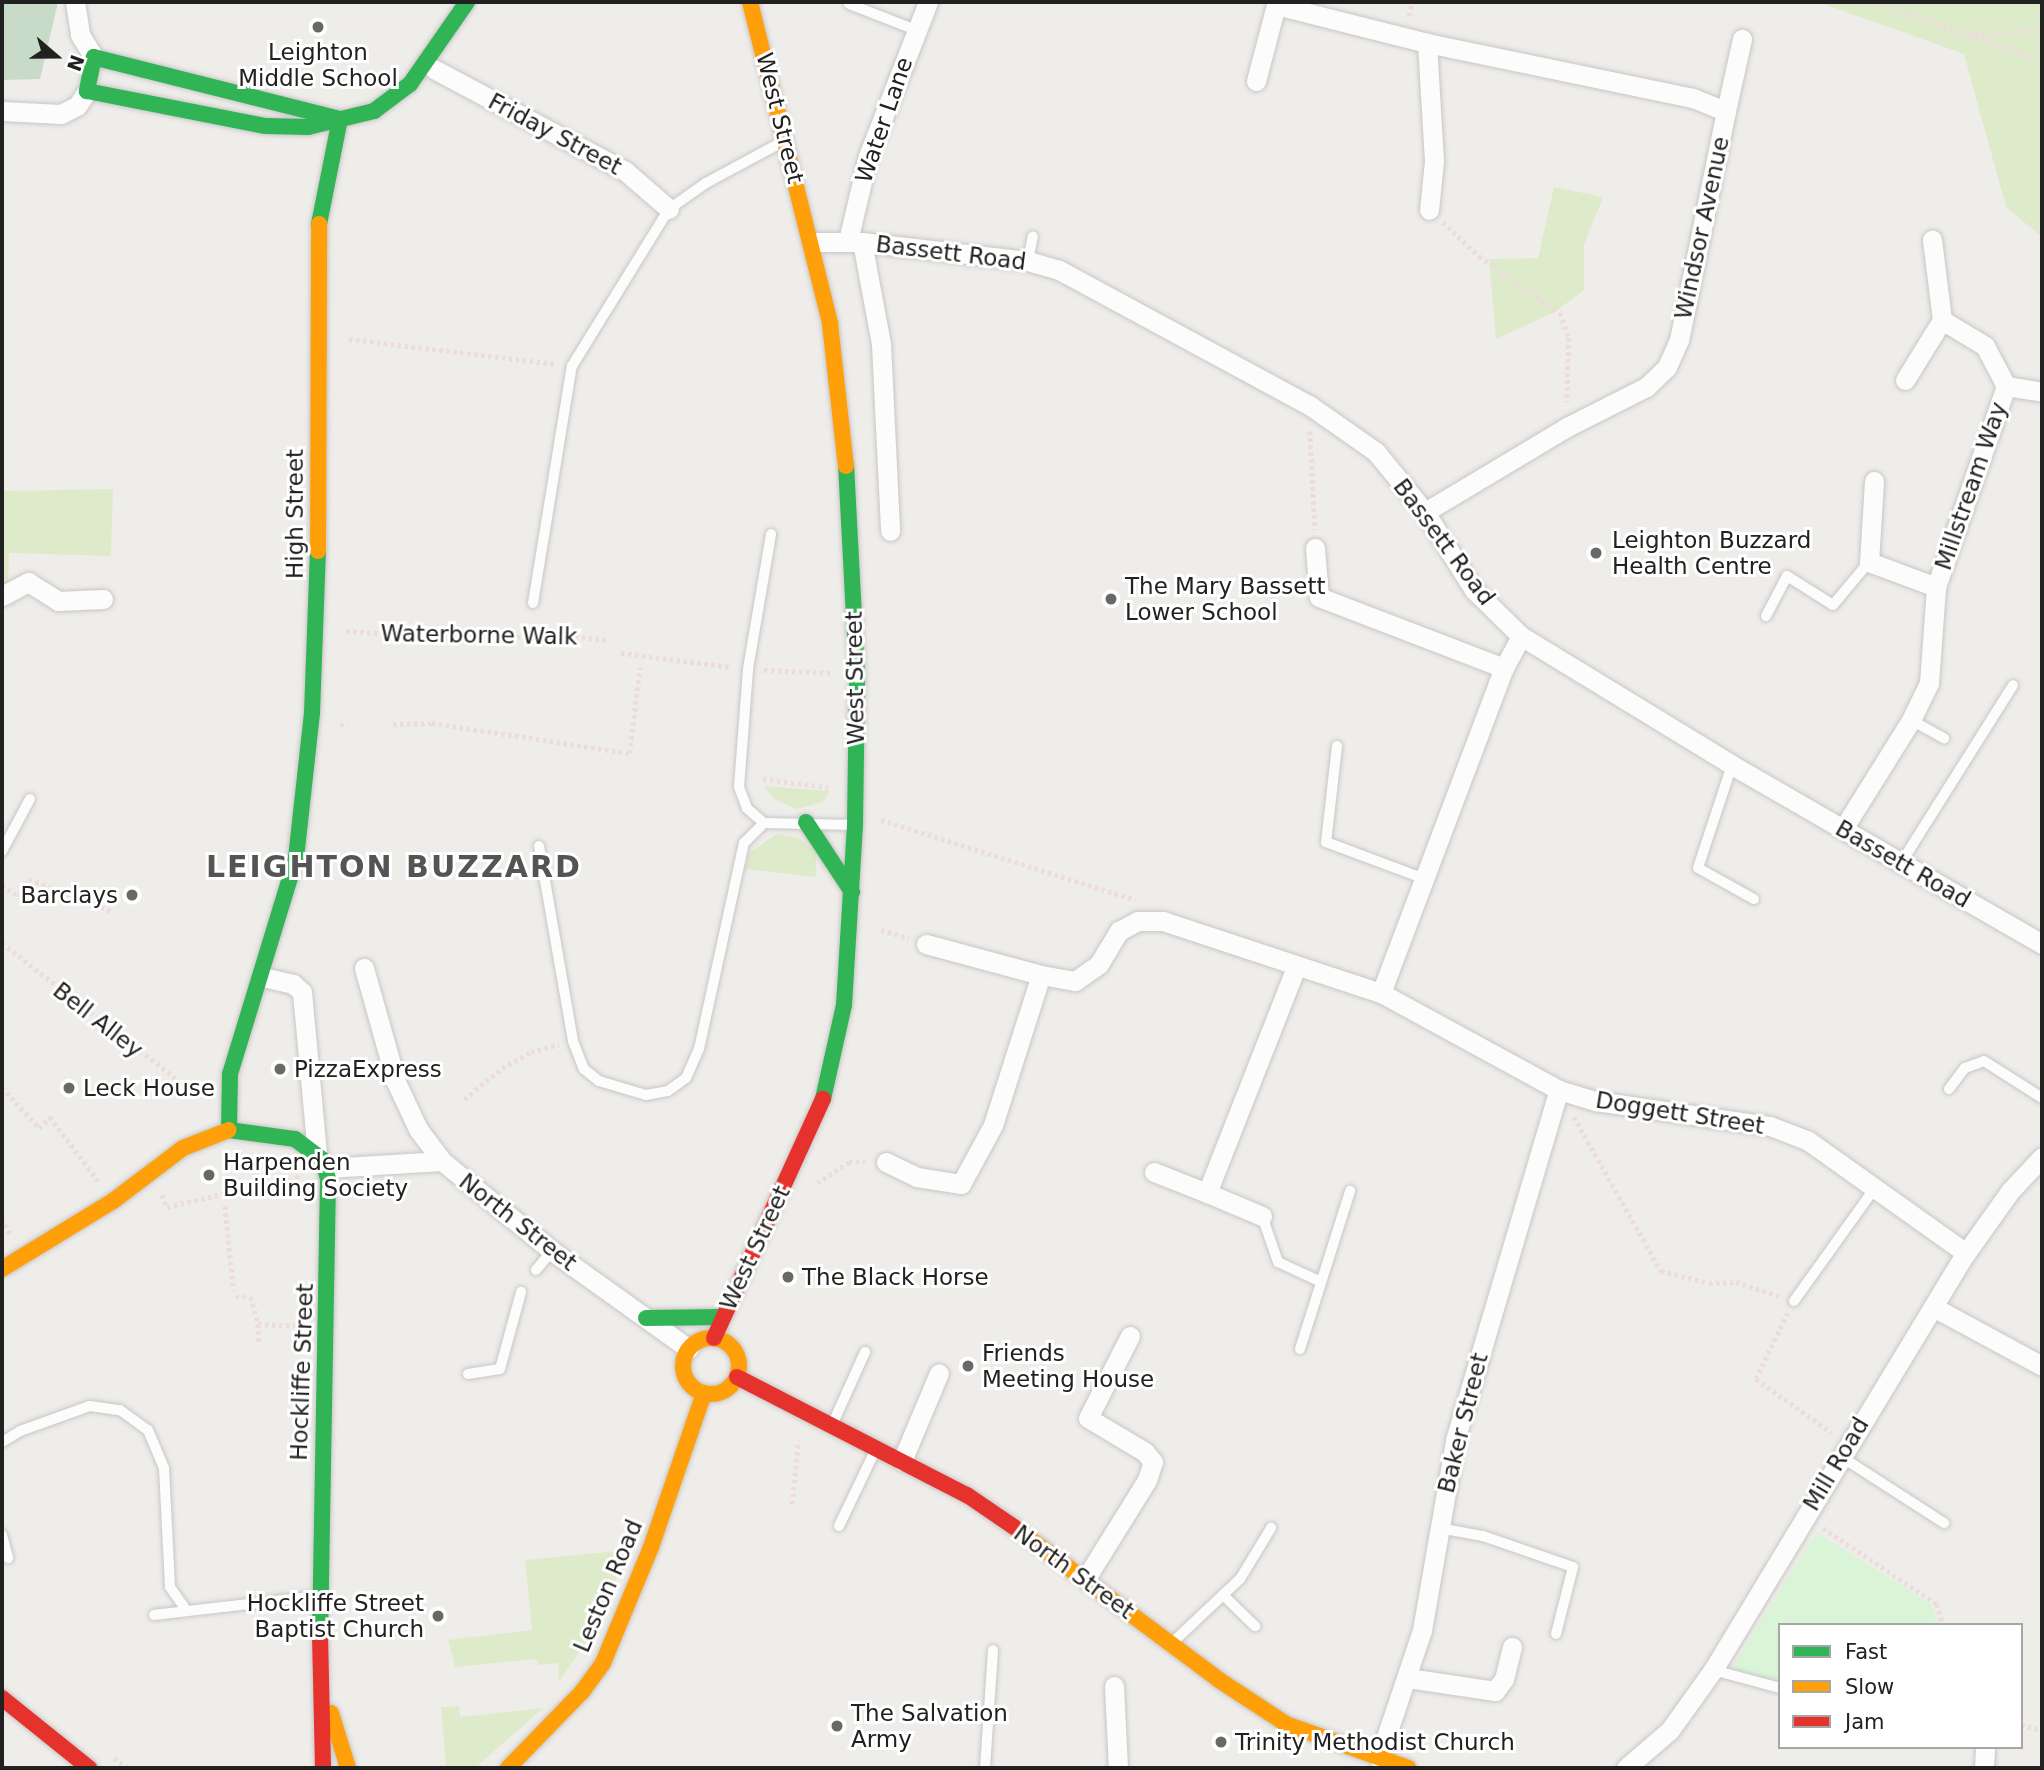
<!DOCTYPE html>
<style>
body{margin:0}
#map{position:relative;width:2044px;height:1770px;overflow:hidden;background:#efedea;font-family:"DejaVu Sans",sans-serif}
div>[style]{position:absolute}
.grass>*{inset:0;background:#deebca}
.cemetery>*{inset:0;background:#c8dac8}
.park>*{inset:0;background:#d9f4d7}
.path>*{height:4.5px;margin-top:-2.25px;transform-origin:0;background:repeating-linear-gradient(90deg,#ecdcdb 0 3.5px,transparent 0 7px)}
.roads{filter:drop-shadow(0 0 2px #c8c7c6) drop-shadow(0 0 2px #c8c7c6)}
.lane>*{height:10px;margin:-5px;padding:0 5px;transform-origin:5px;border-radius:5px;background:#fdfcfc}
.street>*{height:19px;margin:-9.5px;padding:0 9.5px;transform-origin:9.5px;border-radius:9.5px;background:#fdfcfc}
.fast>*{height:16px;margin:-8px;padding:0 8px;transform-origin:8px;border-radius:8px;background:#30b455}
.slow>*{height:16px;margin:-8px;padding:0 8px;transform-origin:8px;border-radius:8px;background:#ff9f0a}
.slow>.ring{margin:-8px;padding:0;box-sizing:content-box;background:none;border:16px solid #ff9f0a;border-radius:50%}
.jam>*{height:16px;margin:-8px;padding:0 8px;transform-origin:8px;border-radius:8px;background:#e5322d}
.dots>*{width:19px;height:19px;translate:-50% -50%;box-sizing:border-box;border:4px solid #fff;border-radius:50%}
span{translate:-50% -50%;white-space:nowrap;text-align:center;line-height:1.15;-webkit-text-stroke:6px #fff;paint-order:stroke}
.poi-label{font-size:23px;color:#212121}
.left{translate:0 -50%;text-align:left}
.right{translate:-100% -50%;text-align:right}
.street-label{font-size:23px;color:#212121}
.district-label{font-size:30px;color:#545454;font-weight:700;letter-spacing:2px}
.frame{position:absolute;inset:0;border:4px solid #212121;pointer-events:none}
.legend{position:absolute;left:1778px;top:1623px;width:245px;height:126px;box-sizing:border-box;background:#fff;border:2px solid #a6a6a6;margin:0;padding:9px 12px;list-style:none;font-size:21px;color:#212121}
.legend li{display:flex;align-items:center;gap:14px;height:35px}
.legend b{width:35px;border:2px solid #a6a6a6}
.north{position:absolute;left:21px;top:21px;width:70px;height:70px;-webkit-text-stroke:5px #fff;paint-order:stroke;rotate:110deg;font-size:19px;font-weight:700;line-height:28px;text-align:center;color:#212121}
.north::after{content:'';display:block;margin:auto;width:24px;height:32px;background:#212121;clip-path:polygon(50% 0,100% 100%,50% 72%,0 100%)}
</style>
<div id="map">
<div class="grass">
<i style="clip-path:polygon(1818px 2px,2042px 2px,2042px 237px,2006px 207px,1964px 54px)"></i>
<i style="clip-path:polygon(1554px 187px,1603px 197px,1584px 245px,1584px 290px,1555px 312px,1496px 339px,1489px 259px,1538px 258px)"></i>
<i style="clip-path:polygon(113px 489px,111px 556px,9px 553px,8px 584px,2px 585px,2px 491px)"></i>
<i style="clip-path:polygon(763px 786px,830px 791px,823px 802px,796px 809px,776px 800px)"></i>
<i style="clip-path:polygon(777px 834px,800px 838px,816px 853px,816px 877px,745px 869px,750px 852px)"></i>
<i style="clip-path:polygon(628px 1550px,597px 1626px,559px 1682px,558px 1663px,538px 1665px,536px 1659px,455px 1667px,448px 1640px,532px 1630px,525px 1560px)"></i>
<i style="clip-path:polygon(459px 1706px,460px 1717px,543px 1708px,475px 1768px,428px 1768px,446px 1766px,441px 1707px)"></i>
</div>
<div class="cemetery">
<i style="clip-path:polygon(2px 2px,58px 2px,40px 79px,2px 80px)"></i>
</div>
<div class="park">
<i style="clip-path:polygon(1816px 1532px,1931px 1604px,1938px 1625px,1780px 1625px,1780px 1682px,1731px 1670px)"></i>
</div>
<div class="path">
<i style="left:1877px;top:2px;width:175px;rotate:19.4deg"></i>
<i style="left:1409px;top:16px;width:14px;rotate:-78deg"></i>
<i style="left:1967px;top:34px;width:75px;rotate:-3.1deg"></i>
<i style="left:1443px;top:222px;width:50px;rotate:43.4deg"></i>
<i style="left:1479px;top:256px;width:99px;rotate:35.1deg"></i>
<i style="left:1560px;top:313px;width:27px;rotate:70deg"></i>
<i style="left:1569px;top:338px;width:64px;rotate:91.8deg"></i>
<i style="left:349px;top:339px;width:209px;rotate:6.9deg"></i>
<i style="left:1310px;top:431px;width:99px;rotate:87.1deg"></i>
<i style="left:346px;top:631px;width:165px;rotate:3.5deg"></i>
<i style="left:511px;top:641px;width:17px;rotate:-31deg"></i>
<i style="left:526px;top:632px;width:85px;rotate:5.4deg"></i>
<i style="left:621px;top:653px;width:111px;rotate:7.3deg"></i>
<i style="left:764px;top:670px;width:69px;rotate:2.5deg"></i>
<i style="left:393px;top:724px;width:39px;rotate:-1deg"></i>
<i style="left:432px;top:723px;width:199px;rotate:8.7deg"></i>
<i style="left:629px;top:753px;width:86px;rotate:-82.6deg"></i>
<i style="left:340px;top:725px;width:8px"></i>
<i style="left:763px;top:779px;width:66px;rotate:6.9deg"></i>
<i style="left:881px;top:820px;width:267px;rotate:17.4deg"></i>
<i style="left:2px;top:885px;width:21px;rotate:35deg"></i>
<i style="left:19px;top:897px;width:21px;rotate:-61deg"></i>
<i style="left:29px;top:879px;width:88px;rotate:21.3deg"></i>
<i style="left:881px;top:930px;width:29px;rotate:16deg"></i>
<i style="left:2px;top:943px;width:246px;rotate:37.9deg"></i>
<i style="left:2px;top:1087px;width:55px;rotate:47.9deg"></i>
<i style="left:39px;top:1128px;width:16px;rotate:-45deg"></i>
<i style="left:50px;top:1117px;width:81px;rotate:53deg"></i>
<i style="left:464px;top:1099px;width:49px;rotate:-39.2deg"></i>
<i style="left:502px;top:1068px;width:33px;rotate:-29deg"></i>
<i style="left:531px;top:1052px;width:29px;rotate:-16deg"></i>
<i style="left:1574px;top:1117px;width:177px;rotate:60.5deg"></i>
<i style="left:1661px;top:1271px;width:49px;rotate:14deg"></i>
<i style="left:1709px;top:1283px;width:27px;rotate:-2deg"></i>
<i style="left:1736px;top:1282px;width:45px;rotate:18deg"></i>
<i style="left:817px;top:1183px;width:38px;rotate:-33deg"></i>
<i style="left:849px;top:1162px;width:16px"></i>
<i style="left:162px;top:1195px;width:13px;rotate:67deg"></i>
<i style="left:167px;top:1207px;width:70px;rotate:-13.2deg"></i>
<i style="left:235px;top:1191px;width:54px;rotate:-1.1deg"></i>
<i style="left:289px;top:1190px;width:8px;rotate:-83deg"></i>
<i style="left:290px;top:1182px;width:15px;rotate:-37deg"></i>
<i style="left:225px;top:1206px;width:85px;rotate:84deg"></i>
<i style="left:2px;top:1218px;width:20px;rotate:63deg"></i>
<i style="left:236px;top:1297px;width:15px"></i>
<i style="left:251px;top:1297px;width:28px;rotate:75deg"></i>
<i style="left:258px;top:1324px;width:45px;rotate:2.5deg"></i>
<i style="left:1788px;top:1313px;width:73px;rotate:115.9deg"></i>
<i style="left:1756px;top:1379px;width:93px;rotate:35.4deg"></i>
<i style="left:258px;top:1324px;width:20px;rotate:87deg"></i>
<i style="left:792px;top:1504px;width:64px;rotate:-84.6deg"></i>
<i style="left:1823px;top:1528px;width:137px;rotate:33.7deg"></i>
<i style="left:1937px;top:1604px;width:22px;rotate:74deg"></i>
<i style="left:2021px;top:1725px;width:22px;rotate:13deg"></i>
<i style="left:114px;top:1758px;width:17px;rotate:36deg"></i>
</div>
<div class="roads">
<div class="lane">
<i style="left:849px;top:4px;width:72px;rotate:21.2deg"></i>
<i style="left:1028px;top:261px;width:25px;rotate:-79deg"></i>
<i style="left:533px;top:603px;width:240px;rotate:-80.7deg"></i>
<i style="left:572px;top:366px;width:185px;rotate:-58.3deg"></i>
<i style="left:669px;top:209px;width:45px;rotate:-35.1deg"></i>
<i style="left:706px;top:183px;width:91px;rotate:-28.3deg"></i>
<i style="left:1766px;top:616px;width:45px;rotate:-62.3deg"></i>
<i style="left:1787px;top:576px;width:54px;rotate:32.2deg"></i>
<i style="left:1833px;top:605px;width:56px;rotate:-50.1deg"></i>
<i style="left:1911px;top:720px;width:38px;rotate:29deg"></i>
<i style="left:1337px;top:746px;width:97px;rotate:96.5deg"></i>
<i style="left:1326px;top:842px;width:106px;rotate:20.5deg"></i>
<i style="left:1732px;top:765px;width:108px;rotate:108.3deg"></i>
<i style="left:1698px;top:868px;width:64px;rotate:29deg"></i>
<i style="left:764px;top:823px;width:23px;rotate:-139deg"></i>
<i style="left:747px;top:808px;width:22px;rotate:-111deg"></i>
<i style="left:739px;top:787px;width:118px;rotate:-85.6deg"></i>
<i style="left:748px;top:669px;width:137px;rotate:-80.3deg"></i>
<i style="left:539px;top:846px;width:198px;rotate:80.1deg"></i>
<i style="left:573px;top:1041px;width:30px;rotate:69deg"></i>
<i style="left:584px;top:1069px;width:19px;rotate:39deg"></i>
<i style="left:599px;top:1081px;width:49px;rotate:16.6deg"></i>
<i style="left:646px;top:1095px;width:22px;rotate:-10deg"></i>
<i style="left:668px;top:1091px;width:22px;rotate:-36deg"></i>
<i style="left:686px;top:1078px;width:32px;rotate:-66deg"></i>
<i style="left:699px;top:1049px;width:211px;rotate:-77.7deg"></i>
<i style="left:744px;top:843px;width:28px;rotate:-45deg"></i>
<i style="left:764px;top:823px;width:90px;rotate:1.3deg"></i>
<i style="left:2px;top:851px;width:59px;rotate:-61.7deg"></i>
<i style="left:1901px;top:863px;width:210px;rotate:-57.8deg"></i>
<i style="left:1949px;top:1089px;width:26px;rotate:-53deg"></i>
<i style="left:1965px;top:1068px;width:20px;rotate:-20deg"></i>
<i style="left:1984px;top:1061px;width:69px;rotate:32.5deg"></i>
<i style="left:1262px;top:1216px;width:49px;rotate:70.8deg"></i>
<i style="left:1278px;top:1262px;width:47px;rotate:24.9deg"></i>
<i style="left:536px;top:1270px;width:25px;rotate:-50deg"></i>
<i style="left:1794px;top:1301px;width:139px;rotate:-54.4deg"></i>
<i style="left:1300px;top:1349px;width:166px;rotate:-72.4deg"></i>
<i style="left:468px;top:1374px;width:32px;rotate:-9deg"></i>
<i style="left:500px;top:1369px;width:80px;rotate:-74.7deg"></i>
<i style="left:833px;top:1423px;width:78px;rotate:-65.7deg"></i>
<i style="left:2px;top:1442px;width:21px;rotate:-31deg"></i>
<i style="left:20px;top:1431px;width:74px;rotate:-19.7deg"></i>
<i style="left:90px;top:1406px;width:30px;rotate:8deg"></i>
<i style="left:120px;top:1410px;width:34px;rotate:36deg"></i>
<i style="left:148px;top:1430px;width:41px;rotate:67.2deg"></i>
<i style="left:164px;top:1468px;width:119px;rotate:87.1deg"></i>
<i style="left:170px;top:1587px;width:29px;rotate:55deg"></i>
<i style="left:1840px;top:1456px;width:124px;rotate:32.8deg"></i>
<i style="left:839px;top:1526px;width:83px;rotate:-64.4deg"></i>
<i style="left:1439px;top:1528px;width:45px;rotate:10.3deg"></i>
<i style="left:1483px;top:1536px;width:95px;rotate:19deg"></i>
<i style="left:1573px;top:1567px;width:69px;rotate:104.2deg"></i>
<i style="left:2px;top:1535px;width:24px;rotate:75deg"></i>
<i style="left:1223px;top:1595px;width:45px;rotate:44.1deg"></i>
<i style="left:154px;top:1615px;width:165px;rotate:-6.6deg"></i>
<i style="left:1172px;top:1643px;width:93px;rotate:-43.3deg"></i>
<i style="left:1240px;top:1579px;width:60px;rotate:-58.7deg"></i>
<i style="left:1713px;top:1670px;width:69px;rotate:15deg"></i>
<i style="left:985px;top:1768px;width:118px;rotate:-86.1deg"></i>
</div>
<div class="street">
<i style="left:75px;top:2px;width:33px;rotate:81deg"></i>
<i style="left:80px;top:35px;width:26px;rotate:58deg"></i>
<i style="left:1427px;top:43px;width:118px;rotate:86.6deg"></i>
<i style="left:1434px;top:161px;width:49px;rotate:95.8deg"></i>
<i style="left:434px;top:69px;width:217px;rotate:28.1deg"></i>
<i style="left:625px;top:171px;width:58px;rotate:40.8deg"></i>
<i style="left:1256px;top:81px;width:79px;rotate:-75.3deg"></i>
<i style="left:1276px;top:5px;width:156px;rotate:14.1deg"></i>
<i style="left:1427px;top:43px;width:272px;rotate:11.7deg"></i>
<i style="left:1693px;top:98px;width:35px;rotate:22deg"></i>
<i style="left:1726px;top:111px;width:234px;rotate:101.6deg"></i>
<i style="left:1679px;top:340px;width:30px;rotate:114deg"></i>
<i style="left:1667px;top:367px;width:29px;rotate:136deg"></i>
<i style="left:1646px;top:387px;width:89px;rotate:153.1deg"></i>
<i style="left:1567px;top:427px;width:165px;rotate:149.1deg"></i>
<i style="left:2px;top:111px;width:59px;rotate:2.9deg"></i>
<i style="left:61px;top:114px;width:18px;rotate:-27deg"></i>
<i style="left:77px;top:106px;width:18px;rotate:-56deg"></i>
<i style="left:1726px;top:111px;width:74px;rotate:-77.5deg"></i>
<i style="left:848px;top:241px;width:87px;rotate:-76.8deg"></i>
<i style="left:868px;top:156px;width:165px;rotate:-68.7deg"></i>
<i style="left:812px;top:242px;width:50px"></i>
<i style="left:862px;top:242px;width:167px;rotate:6.5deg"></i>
<i style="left:1028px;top:261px;width:32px;rotate:16deg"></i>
<i style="left:1059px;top:270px;width:284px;rotate:28.4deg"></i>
<i style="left:1309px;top:405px;width:82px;rotate:35deg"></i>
<i style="left:1376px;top:452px;width:77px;rotate:50.8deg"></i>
<i style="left:1425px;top:512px;width:92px;rotate:57.9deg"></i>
<i style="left:1474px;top:590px;width:66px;rotate:44.4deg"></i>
<i style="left:1521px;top:636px;width:247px;rotate:31.4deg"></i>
<i style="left:1732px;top:765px;width:358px;rotate:30deg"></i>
<i style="left:862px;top:242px;width:104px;rotate:79.4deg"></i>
<i style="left:881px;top:344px;width:187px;rotate:87.2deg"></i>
<i style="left:1905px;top:380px;width:70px;rotate:-58.3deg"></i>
<i style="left:2006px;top:386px;width:36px;rotate:9deg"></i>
<i style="left:1874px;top:481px;width:81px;rotate:93.5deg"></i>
<i style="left:1869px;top:562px;width:72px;rotate:20.5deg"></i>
<i style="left:1315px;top:548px;width:49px;rotate:85.3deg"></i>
<i style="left:1319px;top:597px;width:198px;rotate:21deg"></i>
<i style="left:2px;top:596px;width:30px;rotate:-28deg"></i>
<i style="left:28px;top:582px;width:36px;rotate:32deg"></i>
<i style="left:58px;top:601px;width:45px;rotate:-2.5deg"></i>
<i style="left:1843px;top:829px;width:128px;rotate:-58deg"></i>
<i style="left:1911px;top:720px;width:41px;rotate:-64.1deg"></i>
<i style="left:1929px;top:683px;width:96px;rotate:-85.8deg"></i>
<i style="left:1936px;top:587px;width:213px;rotate:-70.8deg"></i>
<i style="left:2006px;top:386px;width:45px;rotate:-117.7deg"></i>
<i style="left:1985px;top:346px;width:50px;rotate:-148.8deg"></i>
<i style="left:1942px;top:320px;width:81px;rotate:-97.1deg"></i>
<i style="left:926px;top:944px;width:119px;rotate:15.1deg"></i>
<i style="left:364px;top:968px;width:118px;rotate:74.3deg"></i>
<i style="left:396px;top:1082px;width:52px;rotate:64.9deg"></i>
<i style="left:418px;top:1129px;width:40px;rotate:53deg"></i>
<i style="left:263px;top:977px;width:31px;rotate:13deg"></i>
<i style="left:293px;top:984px;width:12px;rotate:42deg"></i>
<i style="left:302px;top:992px;width:163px;rotate:84.7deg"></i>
<i style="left:1381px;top:993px;width:347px;rotate:-69.3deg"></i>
<i style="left:1504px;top:668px;width:36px;rotate:-62deg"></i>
<i style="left:886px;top:1162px;width:34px;rotate:26deg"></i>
<i style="left:917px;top:1177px;width:45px;rotate:9deg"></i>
<i style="left:961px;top:1184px;width:67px;rotate:-61.5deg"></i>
<i style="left:993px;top:1125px;width:157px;rotate:-72.3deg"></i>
<i style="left:1041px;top:975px;width:35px;rotate:10deg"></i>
<i style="left:1075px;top:981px;width:29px;rotate:-35deg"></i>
<i style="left:1099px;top:964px;width:39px;rotate:-59deg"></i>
<i style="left:1119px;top:931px;width:21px;rotate:-28deg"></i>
<i style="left:1138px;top:921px;width:25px"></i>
<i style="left:1163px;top:921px;width:230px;rotate:18.3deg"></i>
<i style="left:1381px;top:993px;width:203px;rotate:28.6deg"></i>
<i style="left:1559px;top:1090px;width:39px;rotate:17deg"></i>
<i style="left:1596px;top:1101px;width:176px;rotate:8.2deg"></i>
<i style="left:1770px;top:1126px;width:40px;rotate:21deg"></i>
<i style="left:1807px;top:1140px;width:195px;rotate:35.4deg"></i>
<i style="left:327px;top:1168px;width:115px;rotate:-3.5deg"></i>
<i style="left:442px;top:1161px;width:142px;rotate:39.3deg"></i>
<i style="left:552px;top:1251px;width:168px;rotate:35.6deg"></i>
<i style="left:1154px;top:1172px;width:57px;rotate:21.6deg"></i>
<i style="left:1262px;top:1216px;width:60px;rotate:-157.3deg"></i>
<i style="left:1207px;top:1193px;width:243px;rotate:-68.5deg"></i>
<i style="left:1933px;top:1307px;width:124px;rotate:28.4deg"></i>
<i style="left:902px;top:1461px;width:95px;rotate:-67.2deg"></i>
<i style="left:1086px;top:1578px;width:115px;rotate:-58.1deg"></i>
<i style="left:1147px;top:1480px;width:19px;rotate:-72deg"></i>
<i style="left:1153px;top:1462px;width:13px;rotate:-129deg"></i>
<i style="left:1145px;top:1452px;width:66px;rotate:-149.2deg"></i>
<i style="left:1088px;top:1418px;width:92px;rotate:-62.9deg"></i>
<i style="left:1408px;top:1678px;width:88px;rotate:8.5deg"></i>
<i style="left:1495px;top:1691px;width:15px;rotate:-53deg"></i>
<i style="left:1504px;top:1679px;width:33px;rotate:-76deg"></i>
<i style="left:1114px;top:1686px;width:82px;rotate:87.2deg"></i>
<i style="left:1379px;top:1758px;width:135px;rotate:-71.4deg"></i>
<i style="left:1422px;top:1630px;width:193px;rotate:-80.1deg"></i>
<i style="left:1455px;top:1440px;width:365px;rotate:-73.5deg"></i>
<i style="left:1626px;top:1768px;width:58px;rotate:-40.8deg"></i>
<i style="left:1670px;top:1730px;width:74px;rotate:-54.4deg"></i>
<i style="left:1713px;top:1670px;width:488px;rotate:-58.8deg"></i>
<i style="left:1966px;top:1253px;width:77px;rotate:-54.5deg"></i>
<i style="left:2011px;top:1190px;width:45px;rotate:-46.8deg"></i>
<i style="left:1984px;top:1768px;width:21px;rotate:-87deg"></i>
</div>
<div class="fast">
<i style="left:340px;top:119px;width:254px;rotate:-165.9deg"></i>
<i style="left:94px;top:57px;width:35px;rotate:102deg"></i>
<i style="left:87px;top:91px;width:182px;rotate:11.1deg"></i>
<i style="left:266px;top:126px;width:42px;rotate:1.4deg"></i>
<i style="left:308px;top:127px;width:68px;rotate:-13.6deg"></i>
<i style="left:374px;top:111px;width:45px;rotate:-36.9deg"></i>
<i style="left:410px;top:84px;width:100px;rotate:-55.2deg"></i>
<i style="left:319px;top:224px;width:107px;rotate:-78.7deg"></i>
<i style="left:806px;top:822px;width:84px;rotate:56.7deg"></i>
<i style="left:823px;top:1099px;width:96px;rotate:-77.4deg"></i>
<i style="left:844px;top:1005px;width:180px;rotate:-86.5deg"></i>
<i style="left:855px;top:825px;width:151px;rotate:-89.2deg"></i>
<i style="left:857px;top:674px;width:208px;rotate:-93deg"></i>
<i style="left:229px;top:1130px;width:56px;rotate:-89deg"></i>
<i style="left:230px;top:1074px;width:226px;rotate:-73deg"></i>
<i style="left:296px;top:858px;width:146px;rotate:-83.7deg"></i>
<i style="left:312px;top:713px;width:162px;rotate:-87.9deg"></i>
<i style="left:229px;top:1130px;width:67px;rotate:7.8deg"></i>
<i style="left:295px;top:1139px;width:34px;rotate:37deg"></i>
<i style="left:322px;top:1159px;width:21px;rotate:73deg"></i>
<i style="left:328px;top:1179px;width:456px;rotate:91deg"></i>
<i style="left:646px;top:1318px;width:76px;rotate:-0.8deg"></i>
</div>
<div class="slow">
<i style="left:750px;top:2px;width:332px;rotate:76deg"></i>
<i style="left:830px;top:324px;width:143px;rotate:83.6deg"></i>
<i style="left:318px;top:551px;width:327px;rotate:-89.8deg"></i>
<i style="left:2px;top:1269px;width:130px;rotate:-31.5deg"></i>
<i style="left:113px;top:1201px;width:88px;rotate:-37.1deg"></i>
<i style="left:183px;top:1148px;width:49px;rotate:-21.4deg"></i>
<i class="ring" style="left:683px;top:1338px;width:40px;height:40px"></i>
<i style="left:1014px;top:1527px;width:256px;rotate:36.7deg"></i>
<i style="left:1219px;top:1680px;width:80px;rotate:33.3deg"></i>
<i style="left:1286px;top:1724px;width:130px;rotate:19.8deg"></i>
<i style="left:331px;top:1713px;width:58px;rotate:72.8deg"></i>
<i style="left:508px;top:1768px;width:106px;rotate:-45.8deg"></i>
<i style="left:582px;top:1692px;width:36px;rotate:-54deg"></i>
<i style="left:603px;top:1663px;width:126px;rotate:-67.5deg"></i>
<i style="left:651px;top:1547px;width:163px;rotate:-71deg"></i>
</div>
<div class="jam">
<i style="left:714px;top:1338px;width:263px;rotate:-65.5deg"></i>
<i style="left:737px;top:1377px;width:259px;rotate:27.2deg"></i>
<i style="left:967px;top:1495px;width:57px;rotate:34.2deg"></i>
<i style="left:320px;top:1635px;width:133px;rotate:88.7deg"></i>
<i style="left:2px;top:1698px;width:112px;rotate:38.8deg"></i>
</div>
</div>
<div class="dots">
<i style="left:318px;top:27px;background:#696867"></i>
<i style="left:1596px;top:553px;background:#696867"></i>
<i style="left:1111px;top:599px;background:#696867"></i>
<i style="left:132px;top:895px;background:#696867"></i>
<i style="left:280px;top:1069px;background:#696867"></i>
<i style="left:69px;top:1088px;background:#696867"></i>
<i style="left:209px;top:1175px;background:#696867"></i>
<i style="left:788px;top:1277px;background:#696867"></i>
<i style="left:968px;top:1366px;background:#696867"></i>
<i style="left:438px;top:1616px;background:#696867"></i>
<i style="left:837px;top:1726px;background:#696867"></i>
<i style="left:1221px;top:1742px;background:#696867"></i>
</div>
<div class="poi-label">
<span style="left:318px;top:65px">Leighton<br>Middle School</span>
<span class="left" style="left:1612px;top:553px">Leighton Buzzard<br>Health Centre</span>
<span class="left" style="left:1125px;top:599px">The Mary Bassett<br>Lower School</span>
<span class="right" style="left:118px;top:895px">Barclays</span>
<span class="left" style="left:294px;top:1069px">PizzaExpress</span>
<span class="left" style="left:83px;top:1088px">Leck House</span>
<span class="left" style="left:223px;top:1175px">Harpenden<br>Building Society</span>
<span class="left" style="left:802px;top:1277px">The Black Horse</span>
<span class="left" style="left:982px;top:1366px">Friends<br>Meeting House</span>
<span class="right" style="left:424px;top:1616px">Hockliffe Street<br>Baptist Church</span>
<span class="left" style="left:851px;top:1726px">The Salvation<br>Army</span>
<span class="left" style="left:1235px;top:1742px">Trinity Methodist Church</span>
</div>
<div class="street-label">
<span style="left:780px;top:118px;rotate:76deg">West Street</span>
<span style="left:884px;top:120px;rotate:-71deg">Water Lane</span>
<span style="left:555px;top:134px;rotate:28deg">Friday Street</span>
<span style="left:1702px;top:228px;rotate:-78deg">Windsor Avenue</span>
<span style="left:951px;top:253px;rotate:7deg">Bassett Road</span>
<span style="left:1971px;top:486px;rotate:-71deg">Millstream Way</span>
<span style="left:295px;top:514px;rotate:-90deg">High Street</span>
<span style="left:1444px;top:542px;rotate:53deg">Bassett Road</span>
<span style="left:479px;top:635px;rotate:1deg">Waterborne Walk</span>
<span style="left:855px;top:678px;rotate:-91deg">West Street</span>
<span style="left:1903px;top:864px;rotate:30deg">Bassett Road</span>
<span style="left:98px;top:1020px;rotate:38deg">Bell Alley</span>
<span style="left:1680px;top:1113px;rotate:9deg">Doggett Street</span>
<span style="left:518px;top:1222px;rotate:38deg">North Street</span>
<span style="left:755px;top:1248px;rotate:-65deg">West Street</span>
<span style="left:302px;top:1372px;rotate:-88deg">Hockliffe Street</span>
<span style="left:1463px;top:1423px;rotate:-76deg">Baker Street</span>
<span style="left:1836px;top:1464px;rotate:-59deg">Mill Road</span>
<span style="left:1074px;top:1572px;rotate:36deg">North Street</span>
<span style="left:608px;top:1586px;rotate:-67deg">Leston Road</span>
</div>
<div class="district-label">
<span style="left:394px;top:867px">LEIGHTON BUZZARD</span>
</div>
<div class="frame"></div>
<ul class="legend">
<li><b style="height:9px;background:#30b455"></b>Fast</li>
<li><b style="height:9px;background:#ff9f0a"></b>Slow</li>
<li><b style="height:9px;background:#e5322d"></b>Jam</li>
</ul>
<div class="north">N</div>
</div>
